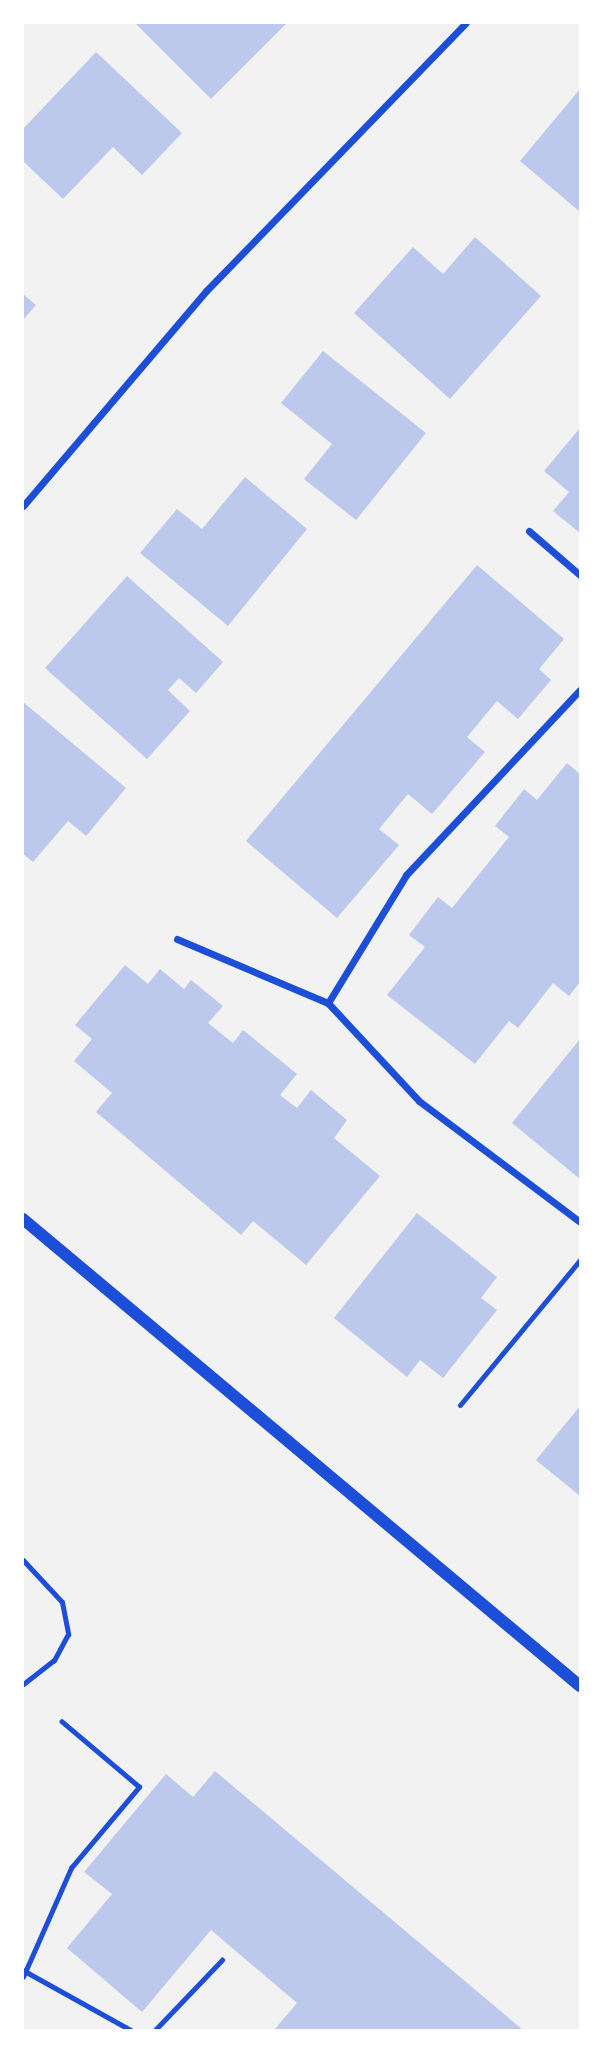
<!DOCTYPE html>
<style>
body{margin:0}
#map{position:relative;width:603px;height:2053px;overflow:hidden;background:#f2f2f2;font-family:Commissioner,sans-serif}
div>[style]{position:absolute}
.building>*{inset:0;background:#bdc9ec}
.path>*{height:4.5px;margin:-2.25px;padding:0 2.25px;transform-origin:2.25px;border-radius:2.25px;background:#1d4ed8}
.service>*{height:5px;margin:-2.5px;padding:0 2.5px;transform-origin:2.5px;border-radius:2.5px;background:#1d4ed8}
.minor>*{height:7px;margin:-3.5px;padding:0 3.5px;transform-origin:3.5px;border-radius:3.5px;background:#1d4ed8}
.tertiary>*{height:12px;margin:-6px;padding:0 6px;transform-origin:6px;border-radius:6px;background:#1d4ed8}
span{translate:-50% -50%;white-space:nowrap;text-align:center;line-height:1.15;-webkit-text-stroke:7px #fff;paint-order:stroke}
.frame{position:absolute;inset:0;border:24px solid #fff;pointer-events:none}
</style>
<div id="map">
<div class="building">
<i style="clip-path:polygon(135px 23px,287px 23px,211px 99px)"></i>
<i style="clip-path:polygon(96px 52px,182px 133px,142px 175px,113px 147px,63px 199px,23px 161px,23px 129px)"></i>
<i style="clip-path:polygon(580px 89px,580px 212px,520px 161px)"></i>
<i style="clip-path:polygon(475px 237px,541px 296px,450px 399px,354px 313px,413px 247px,443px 274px)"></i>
<i style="clip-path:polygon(23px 294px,36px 305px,23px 320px)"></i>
<i style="clip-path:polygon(323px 351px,426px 433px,356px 520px,304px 479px,332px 444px,281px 403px)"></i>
<i style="clip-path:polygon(580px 428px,580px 533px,553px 511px,569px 492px,544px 471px)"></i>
<i style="clip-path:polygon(245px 477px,307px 529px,228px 626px,140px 553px,177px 509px,202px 529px)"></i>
<i style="clip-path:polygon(477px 565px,564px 639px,539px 669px,551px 680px,518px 719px,497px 701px,467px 737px,485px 752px,432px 814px,408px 794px,379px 829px,399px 845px,337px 918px,246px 841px)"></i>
<i style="clip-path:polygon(127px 576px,223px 662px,196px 693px,179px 678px,168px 690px,190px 711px,147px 759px,45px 668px)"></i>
<i style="clip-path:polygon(23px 702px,126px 788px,86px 836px,68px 821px,33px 862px,23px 854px)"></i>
<i style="clip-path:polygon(567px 763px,580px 774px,580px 982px,569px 996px,553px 983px,518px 1028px,509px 1021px,475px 1064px,387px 995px,425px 947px,409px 935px,438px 897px,452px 908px,509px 837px,495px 826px,524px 789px,537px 800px)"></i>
<i style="clip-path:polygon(125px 965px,148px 984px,160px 969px,184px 989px,191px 980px,223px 1006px,208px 1023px,233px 1043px,243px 1030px,297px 1074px,280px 1095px,297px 1108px,311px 1090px,347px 1120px,334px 1138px,380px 1176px,306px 1265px,253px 1221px,241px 1235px,96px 1112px,112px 1093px,74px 1061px,92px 1039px,75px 1025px)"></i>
<i style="clip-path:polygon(580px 1039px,580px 1179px,512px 1123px)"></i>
<i style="clip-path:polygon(417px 1213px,497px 1277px,481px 1298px,497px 1310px,443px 1378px,420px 1360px,407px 1377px,334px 1318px)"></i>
<i style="clip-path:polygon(580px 1406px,580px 1496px,536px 1460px)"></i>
<i style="clip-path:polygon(215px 1771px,523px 2030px,274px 2030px,297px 2003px,211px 1930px,142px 2012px,67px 1948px,112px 1894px,84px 1872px,166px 1774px,193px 1797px)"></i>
</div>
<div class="path">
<i style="left:23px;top:1970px;width:124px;rotate:29.1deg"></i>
<i style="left:23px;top:1977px;width:119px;rotate:-66.2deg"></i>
<i style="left:71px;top:1868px;width:106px;rotate:-50deg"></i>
<i style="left:139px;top:1787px;width:101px;rotate:-139.8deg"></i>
<i style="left:155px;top:2030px;width:97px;rotate:-46.3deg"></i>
</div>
<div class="service">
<i style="left:460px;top:1405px;width:188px;rotate:-50.4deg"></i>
<i style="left:23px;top:1560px;width:57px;rotate:47.1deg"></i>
<i style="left:62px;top:1602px;width:33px;rotate:79deg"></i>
<i style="left:68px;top:1634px;width:30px;rotate:118deg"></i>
<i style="left:54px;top:1660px;width:39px;rotate:142deg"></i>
</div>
<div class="minor">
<i style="left:23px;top:506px;width:282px;rotate:-49.6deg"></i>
<i style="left:206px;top:291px;width:373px;rotate:-45.9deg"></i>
<i style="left:529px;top:531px;width:67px;rotate:40.8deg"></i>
<i style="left:177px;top:939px;width:164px;rotate:23deg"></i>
<i style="left:328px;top:1003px;width:134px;rotate:47.1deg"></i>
<i style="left:419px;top:1101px;width:201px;rotate:36.9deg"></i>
<i style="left:328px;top:1003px;width:150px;rotate:-58.6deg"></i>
<i style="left:406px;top:875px;width:254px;rotate:-46.8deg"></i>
</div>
<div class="tertiary">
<i style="left:23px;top:1219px;width:727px;rotate:39.98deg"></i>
</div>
<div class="frame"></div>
</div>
